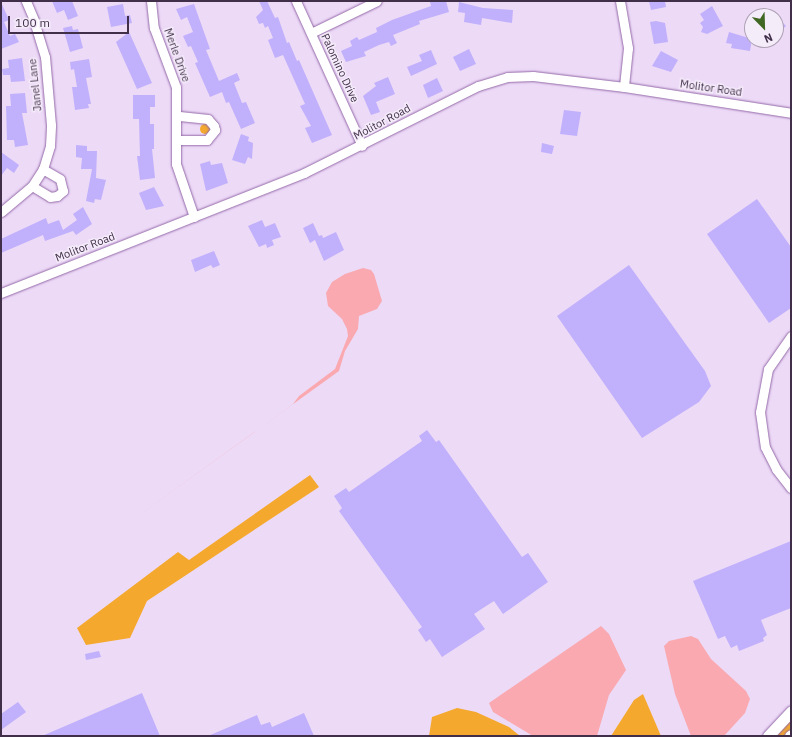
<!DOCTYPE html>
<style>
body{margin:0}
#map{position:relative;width:792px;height:737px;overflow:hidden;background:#eddaf7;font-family:"IBM Plex Sans",sans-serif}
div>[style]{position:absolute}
.green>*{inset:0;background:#f4a92e}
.round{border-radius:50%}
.water>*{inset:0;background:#f9a9af}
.building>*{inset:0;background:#c1b0fb}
.roads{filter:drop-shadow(0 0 1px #9368a8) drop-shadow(0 0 1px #9368a8)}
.minor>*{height:9px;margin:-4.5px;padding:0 4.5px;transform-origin:4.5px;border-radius:4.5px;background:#fff}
.tertiary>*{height:11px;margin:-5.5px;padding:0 5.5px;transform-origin:5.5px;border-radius:5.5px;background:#fff}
span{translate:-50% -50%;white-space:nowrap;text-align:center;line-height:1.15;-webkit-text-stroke:3px #f5ecfa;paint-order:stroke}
.street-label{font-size:11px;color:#412f4a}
.frame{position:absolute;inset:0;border:2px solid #412f4a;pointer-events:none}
.north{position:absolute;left:744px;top:8px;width:40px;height:40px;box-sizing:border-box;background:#f5ecfa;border:1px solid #ada0b4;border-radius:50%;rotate:157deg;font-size:11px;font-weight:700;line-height:16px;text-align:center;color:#412f4a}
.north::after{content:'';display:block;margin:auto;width:14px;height:18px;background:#416823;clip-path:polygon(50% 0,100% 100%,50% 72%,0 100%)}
.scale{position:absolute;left:8px;top:16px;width:121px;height:18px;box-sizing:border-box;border:2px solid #412f4a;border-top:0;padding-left:5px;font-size:12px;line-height:14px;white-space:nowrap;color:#412f4a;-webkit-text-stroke:3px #f5ecfa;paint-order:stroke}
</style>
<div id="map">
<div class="green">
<i class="round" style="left:200px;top:124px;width:10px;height:10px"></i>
<i style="clip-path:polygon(310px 475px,319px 487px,147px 601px,130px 638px,86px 645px,77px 628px,178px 552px,189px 560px)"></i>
<i style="clip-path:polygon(643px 694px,661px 736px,611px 736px,634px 700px)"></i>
<i style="clip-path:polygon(457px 708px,476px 712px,509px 727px,520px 736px,429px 736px,432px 717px)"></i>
<i style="clip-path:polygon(791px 718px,791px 729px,784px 736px,774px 736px)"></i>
</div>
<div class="water">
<i style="clip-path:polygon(363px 268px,371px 270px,374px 274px,382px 301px,377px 309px,359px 316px,358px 329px,345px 351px,339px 371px,109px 537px,293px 404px,299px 396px,335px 369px,348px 336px,347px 329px,342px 319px,328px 306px,326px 293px,332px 282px,345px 274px)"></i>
<i style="clip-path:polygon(601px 626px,609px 634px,626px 670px,609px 695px,597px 736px,533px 736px,493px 712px,489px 703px)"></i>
<i style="clip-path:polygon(691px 636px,698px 639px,711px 659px,746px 691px,750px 699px,745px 713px,724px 736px,691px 736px,675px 694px,664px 646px,669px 641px)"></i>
</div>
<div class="building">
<i style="clip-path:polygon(52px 1px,72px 1px,78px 16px,68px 20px,64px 10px,57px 13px)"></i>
<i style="clip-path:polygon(259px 1px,267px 1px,275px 18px,278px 17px,287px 43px,289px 42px,297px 61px,299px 60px,332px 135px,312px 143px,305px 128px,311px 126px,300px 106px,305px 104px,296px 84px,283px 55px,275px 58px,268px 40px,273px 38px,268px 26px,265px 28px,263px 23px,259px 24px,256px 17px,263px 10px)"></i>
<i style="clip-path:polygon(434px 1px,446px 1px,449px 12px,419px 21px,420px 24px,393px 35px,397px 43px,391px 46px,389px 42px,379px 45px,364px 52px,366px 56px,346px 62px,341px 51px,352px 46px,350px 41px,357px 37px,359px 40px,377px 32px,376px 28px,392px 20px,431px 6px,430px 2px)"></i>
<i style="clip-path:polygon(649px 1px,665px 1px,666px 7px,651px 10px)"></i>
<i style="clip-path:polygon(1px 2px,9px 20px,4px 22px,10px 36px,15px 34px,19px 42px,1px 49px)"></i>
<i style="clip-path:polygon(459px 2px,483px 8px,513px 10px,512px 23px,482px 18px,481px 25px,464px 22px,465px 13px,458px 12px)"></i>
<i style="clip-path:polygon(123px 4px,125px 16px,130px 15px,132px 23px,111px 27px,107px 7px)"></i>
<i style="clip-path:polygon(194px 4px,210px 49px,206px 50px,219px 81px,237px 73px,240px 80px,234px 83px,242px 103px,246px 102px,255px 123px,241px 129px,229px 102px,226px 103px,222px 92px,210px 97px,195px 63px,198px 62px,191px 46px,188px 47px,183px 36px,193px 32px,187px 17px,181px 20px,176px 9px)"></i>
<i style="clip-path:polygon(712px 6px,723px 26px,707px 34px,701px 32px,703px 27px,700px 23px,704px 20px,700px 14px)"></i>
<i style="clip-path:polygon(776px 16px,786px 26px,776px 35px)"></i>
<i style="clip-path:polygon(656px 21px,665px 23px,668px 42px,654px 44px,650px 22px)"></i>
<i style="clip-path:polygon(72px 26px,73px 30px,78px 29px,83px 48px,70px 52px,63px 28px)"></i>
<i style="clip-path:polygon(129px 32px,152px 83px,137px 89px,116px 42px)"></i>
<i style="clip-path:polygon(729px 32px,752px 39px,750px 51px,731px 48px,732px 44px,726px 43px)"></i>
<i style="clip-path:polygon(469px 49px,476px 64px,460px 71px,453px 57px)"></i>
<i style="clip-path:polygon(431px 50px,437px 64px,411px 76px,407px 67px,422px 61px,419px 55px)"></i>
<i style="clip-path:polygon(661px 51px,678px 60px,671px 72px,652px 66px)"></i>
<i style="clip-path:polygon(22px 58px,25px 81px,11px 82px,10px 75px,3px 75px,2px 69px,9px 68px,8px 60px)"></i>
<i style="clip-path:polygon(89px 59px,92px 77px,86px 78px,91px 104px,88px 104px,89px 108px,75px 110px,72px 87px,77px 87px,74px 69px,71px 70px,70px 62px)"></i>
<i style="clip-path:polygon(388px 77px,395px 94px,376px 102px,380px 112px,371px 115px,363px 96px,376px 86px,374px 83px)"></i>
<i style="clip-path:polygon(437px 78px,443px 91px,428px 98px,423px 85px)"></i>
<i style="clip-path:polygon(25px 93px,27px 113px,22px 113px,28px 145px,15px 147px,14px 140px,7px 140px,6px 106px,11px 106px,10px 94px)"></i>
<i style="clip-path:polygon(133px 95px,155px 95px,155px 107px,150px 107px,150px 124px,154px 124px,154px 149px,152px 149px,155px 178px,140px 180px,137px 156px,140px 156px,139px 119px,133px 119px)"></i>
<i style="clip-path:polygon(564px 110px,581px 112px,577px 136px,560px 134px)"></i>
<i style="clip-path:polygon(241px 134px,249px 137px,248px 141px,253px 143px,252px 159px,248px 157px,245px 164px,232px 160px)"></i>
<i style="clip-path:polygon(542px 143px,554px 146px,552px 154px,541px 152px)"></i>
<i style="clip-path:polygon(76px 145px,87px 146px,87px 151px,97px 151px,96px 178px,106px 180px,101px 200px,95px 199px,94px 203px,86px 201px,92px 169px,81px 169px,82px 158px,76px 157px)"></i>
<i style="clip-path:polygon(1px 152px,19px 165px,14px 173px,7px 168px,1px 176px)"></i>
<i style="clip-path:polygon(210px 161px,211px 165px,222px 163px,228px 183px,206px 191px,200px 164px)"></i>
<i style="clip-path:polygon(154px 187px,164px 206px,146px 210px,139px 193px)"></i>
<i style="clip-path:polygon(757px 199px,791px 247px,791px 308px,769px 323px,707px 234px)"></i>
<i style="clip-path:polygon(83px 207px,92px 224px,76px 235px,73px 231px,45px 241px,43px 235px,1px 253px,1px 239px,46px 218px,48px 224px,59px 220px,63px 230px,77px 220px,73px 214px)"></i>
<i style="clip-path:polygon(262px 220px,265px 227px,275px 223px,281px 237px,272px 240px,274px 245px,267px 248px,266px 244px,259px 247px,248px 226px)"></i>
<i style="clip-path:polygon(313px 223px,319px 236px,322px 235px,323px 238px,336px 232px,344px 250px,324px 261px,315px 240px,310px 243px,303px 228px)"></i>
<i style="clip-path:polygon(214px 251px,220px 265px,213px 268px,211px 265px,195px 272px,191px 260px)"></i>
<i style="clip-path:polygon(629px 265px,705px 371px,711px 386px,699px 402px,642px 438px,557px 316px)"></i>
<i style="clip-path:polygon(427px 430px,436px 442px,439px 440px,522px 557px,528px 553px,548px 582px,503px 614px,494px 601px,483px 608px,474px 614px,485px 629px,442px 657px,430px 639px,426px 642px,418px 630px,422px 627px,339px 511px,342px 508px,334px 496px,346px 488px,349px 492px,422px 441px,419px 436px)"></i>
<i style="clip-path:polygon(791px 541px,791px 608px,761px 620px,767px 635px,763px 638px,764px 641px,739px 651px,737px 645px,731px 648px,725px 636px,718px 639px,693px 581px)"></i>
<i style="clip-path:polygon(99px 651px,101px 657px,86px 660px,85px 654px)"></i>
<i style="clip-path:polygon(142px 693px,160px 736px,42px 736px)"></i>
<i style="clip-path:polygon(18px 702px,26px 712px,1px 730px,1px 714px)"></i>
<i style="clip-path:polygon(304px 713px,314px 736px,208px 736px,257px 715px,261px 725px,270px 722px,272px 727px)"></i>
</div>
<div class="roads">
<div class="minor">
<i style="left:151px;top:1px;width:27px;rotate:84deg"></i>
<i style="left:154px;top:28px;width:63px;rotate:69.6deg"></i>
<i style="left:176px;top:87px;width:77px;rotate:90deg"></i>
<i style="left:176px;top:164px;width:56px;rotate:71.2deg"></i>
<i style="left:296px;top:1px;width:159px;rotate:65.5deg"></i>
<i style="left:620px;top:1px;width:48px;rotate:80.3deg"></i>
<i style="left:628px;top:48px;width:39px;rotate:96deg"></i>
<i style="left:311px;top:33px;width:73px;rotate:-25.9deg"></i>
<i style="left:176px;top:140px;width:31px"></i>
<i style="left:207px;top:140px;width:13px;rotate:-51deg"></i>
<i style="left:215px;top:130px;width:4px;rotate:-104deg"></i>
<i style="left:214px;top:126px;width:9px;rotate:-131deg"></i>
<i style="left:208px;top:119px;width:31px;rotate:-174deg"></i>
<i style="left:32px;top:186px;width:21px;rotate:31deg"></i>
<i style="left:50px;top:197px;width:7px;rotate:-8deg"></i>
<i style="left:57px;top:196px;width:8px;rotate:-40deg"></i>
<i style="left:63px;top:191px;width:12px;rotate:-104deg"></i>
<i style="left:60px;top:179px;width:20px;rotate:-150deg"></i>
<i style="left:1px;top:212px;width:40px;rotate:-40deg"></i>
<i style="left:32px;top:186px;width:20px;rotate:-57deg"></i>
<i style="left:43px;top:169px;width:24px;rotate:-73deg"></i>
<i style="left:50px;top:146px;width:21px;rotate:-87deg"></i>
<i style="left:51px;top:125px;width:68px;rotate:-95deg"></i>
<i style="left:45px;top:57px;width:39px;rotate:-107deg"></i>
<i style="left:34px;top:20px;width:21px;rotate:-113deg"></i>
<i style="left:1px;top:293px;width:326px;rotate:-21.6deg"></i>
<i style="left:304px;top:173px;width:195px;rotate:-26.6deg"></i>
<i style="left:478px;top:86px;width:30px;rotate:-17deg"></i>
<i style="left:507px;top:77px;width:26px;rotate:-2deg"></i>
<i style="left:533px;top:76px;width:92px;rotate:6.9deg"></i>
<i style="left:624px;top:87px;width:169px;rotate:8.8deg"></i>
<i style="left:791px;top:336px;width:40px;rotate:124.9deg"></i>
<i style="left:768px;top:369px;width:44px;rotate:100.5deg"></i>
<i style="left:760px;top:412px;width:35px;rotate:82deg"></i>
<i style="left:765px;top:447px;width:25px;rotate:63deg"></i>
<i style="left:776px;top:469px;width:24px;rotate:52deg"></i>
</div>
<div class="tertiary">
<i style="left:768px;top:736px;width:34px;rotate:-47deg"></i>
<i style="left:790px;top:736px;width:1px;rotate:-45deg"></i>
</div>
</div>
<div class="street-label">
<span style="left:177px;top:55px;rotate:70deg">Merle Drive</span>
<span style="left:340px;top:68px;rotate:65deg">Palomino Drive</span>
<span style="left:35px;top:85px;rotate:-96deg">Janel Lane</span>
<span style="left:711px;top:88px;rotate:8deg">Molitor Road</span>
<span style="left:382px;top:122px;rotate:-28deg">Molitor Road</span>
<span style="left:85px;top:247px;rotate:-21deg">Molitor Road</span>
</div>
<div class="frame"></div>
<div class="north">N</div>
<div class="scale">100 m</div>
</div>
